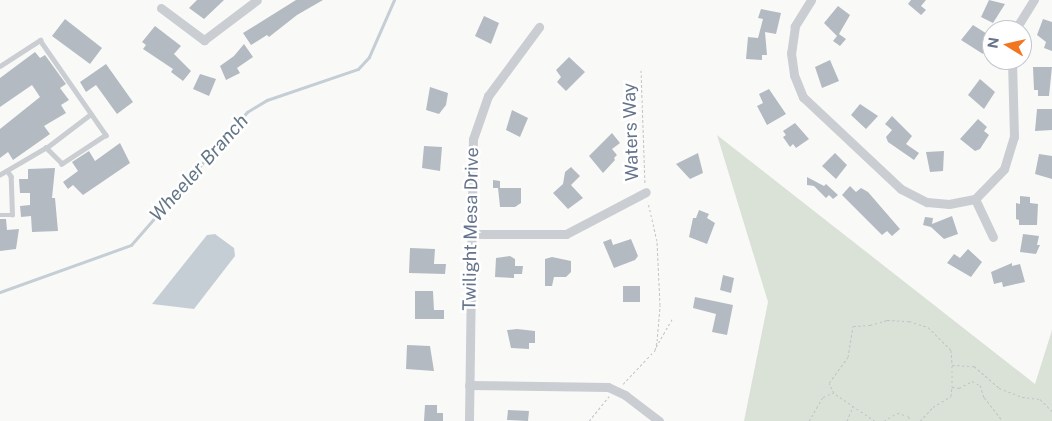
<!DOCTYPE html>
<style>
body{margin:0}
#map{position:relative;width:1052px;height:421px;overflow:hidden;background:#f9faf7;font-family:"Public Sans",sans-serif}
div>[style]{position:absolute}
.green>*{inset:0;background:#dae2d8}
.water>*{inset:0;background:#c6ced5}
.stream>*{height:2.5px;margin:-1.25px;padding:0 1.25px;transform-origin:1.25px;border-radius:1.25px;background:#c6ced5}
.building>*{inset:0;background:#b4bac2}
.path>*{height:1px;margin-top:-0.5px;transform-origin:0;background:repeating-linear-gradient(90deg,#c1c3c6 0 2.5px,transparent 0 5px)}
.service>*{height:4.5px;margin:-2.25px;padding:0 2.25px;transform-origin:2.25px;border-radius:2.25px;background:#cacdd1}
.minor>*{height:9px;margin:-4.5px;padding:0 4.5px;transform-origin:4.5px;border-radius:4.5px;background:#cacdd1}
span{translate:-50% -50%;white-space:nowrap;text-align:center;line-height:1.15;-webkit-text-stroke:5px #fff;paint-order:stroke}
.street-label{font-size:18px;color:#66748b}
.water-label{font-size:19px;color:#637686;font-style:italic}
.north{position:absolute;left:982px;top:20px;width:50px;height:50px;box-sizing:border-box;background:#fff;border:1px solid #c2c7d1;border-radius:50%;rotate:279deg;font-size:14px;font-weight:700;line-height:20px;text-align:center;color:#66748b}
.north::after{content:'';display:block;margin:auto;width:18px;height:22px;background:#f2761f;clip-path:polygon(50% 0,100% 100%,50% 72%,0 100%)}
</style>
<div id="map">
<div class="green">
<i style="clip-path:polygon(717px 135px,1035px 384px,1052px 330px,1052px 421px,744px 421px,768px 302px)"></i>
</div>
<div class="water">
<i style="clip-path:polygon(215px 234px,234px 248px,235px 256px,194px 309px,152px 304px,207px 235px)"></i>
</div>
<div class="stream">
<i style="left:0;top:292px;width:139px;rotate:-19.7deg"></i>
<i style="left:131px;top:245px;width:176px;rotate:-48.9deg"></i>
<i style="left:247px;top:112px;width:23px;rotate:-31deg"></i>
<i style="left:267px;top:100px;width:96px;rotate:-18.8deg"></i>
<i style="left:358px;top:69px;width:16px;rotate:-47deg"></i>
<i style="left:369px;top:57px;width:62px;rotate:-66.3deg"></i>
</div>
<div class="building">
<i style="clip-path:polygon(197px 0,224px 0,204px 19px,189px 8px)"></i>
<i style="clip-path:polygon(296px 0,323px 0,297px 15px,269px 37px,267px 35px,251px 45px,243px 33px)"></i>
<i style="clip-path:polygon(911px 0,926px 0,921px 6px,926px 10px,921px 15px,908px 4px)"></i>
<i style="clip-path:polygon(989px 0,1005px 4px,993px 23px,981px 17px)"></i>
<i style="clip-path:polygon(838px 6px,850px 15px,839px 34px,846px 39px,840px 46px,833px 41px,837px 36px,824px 23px)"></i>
<i style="clip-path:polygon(761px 9px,781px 13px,776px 34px,765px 32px,767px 55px,762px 55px,762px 60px,746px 59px,748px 37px,758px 38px,763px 19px,758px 18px)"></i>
<i style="clip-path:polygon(484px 16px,499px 23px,491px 44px,475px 36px)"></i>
<i style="clip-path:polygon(65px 19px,102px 48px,90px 64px,52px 36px)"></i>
<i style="clip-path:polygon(1043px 19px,1052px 22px,1052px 51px,1044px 48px,1046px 42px,1037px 35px)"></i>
<i style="clip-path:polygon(973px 25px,992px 37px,983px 54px,961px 40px)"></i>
<i style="clip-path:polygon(155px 26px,181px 46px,174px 54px,191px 71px,183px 81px,171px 72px,173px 69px,143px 49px,146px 45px,142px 42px)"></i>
<i style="clip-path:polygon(244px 44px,253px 57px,237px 68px,240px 73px,226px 80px,220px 66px,234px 56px)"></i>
<i style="clip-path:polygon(35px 52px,40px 58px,45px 55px,66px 84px,60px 88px,69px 100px,61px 105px,66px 113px,44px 126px,50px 134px,13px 160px,8px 152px,0 158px,0 129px,40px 97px,32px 85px,0 107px,0 78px)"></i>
<i style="clip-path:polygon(569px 57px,585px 72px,566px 91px,557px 82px,561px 77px,556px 70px)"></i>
<i style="clip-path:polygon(830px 60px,839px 81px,822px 88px,815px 67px)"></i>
<i style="clip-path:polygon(106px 64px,133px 102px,117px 114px,96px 85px,86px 92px,80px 82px)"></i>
<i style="clip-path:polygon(1033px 67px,1052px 67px,1049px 96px,1038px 96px,1038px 90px,1034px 90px)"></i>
<i style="clip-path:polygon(200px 74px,216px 79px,209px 96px,193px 89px)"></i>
<i style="clip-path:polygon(980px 79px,995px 92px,984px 109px,968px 95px)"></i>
<i style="clip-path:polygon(430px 87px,448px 93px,446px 105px,439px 114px,426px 110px)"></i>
<i style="clip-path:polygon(769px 89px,786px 114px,767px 125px,757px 106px,763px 103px,759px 94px)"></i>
<i style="clip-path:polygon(860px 104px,878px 116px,866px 129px,851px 115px)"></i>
<i style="clip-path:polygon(1037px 109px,1052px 109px,1052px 130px,1035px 131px)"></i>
<i style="clip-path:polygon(512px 110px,528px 118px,520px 137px,506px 130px)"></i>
<i style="clip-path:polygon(892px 116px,912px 136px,906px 144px,919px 153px,914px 160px,888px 142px,886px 137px,892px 130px,885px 124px)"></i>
<i style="clip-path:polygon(978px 119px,987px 127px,984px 131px,989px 135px,980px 149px,975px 151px,960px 139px)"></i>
<i style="clip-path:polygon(795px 123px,809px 139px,796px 148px,793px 144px,790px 147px,783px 137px,786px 135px,783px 131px)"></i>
<i style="clip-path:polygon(612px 133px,620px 143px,612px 149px,617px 155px,614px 158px,615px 160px,603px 173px,589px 156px)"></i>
<i style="clip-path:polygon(120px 143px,130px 163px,83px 195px,73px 185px,68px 189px,63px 182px,78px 171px,72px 162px,89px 151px,95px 161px)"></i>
<i style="clip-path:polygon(424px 146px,442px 147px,440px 171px,422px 168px)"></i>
<i style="clip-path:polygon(944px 151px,943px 171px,930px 172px,926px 152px)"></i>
<i style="clip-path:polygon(698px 153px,703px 173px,690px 179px,676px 164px)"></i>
<i style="clip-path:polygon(835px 153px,847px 165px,836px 179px,822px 166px)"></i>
<i style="clip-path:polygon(1039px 154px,1052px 156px,1052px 179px,1035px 174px)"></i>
<i style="clip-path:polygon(571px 167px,580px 176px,571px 185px,583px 198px,568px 209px,553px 193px,563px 184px,565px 172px)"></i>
<i style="clip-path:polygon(55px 168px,52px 198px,55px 198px,58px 231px,32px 232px,31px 216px,21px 217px,20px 206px,30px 205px,30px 193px,20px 193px,19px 179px,28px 179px,28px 169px)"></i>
<i style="clip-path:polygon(807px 177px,824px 186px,826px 184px,838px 195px,833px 199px,829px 195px,826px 198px,814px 186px,807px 185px)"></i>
<i style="clip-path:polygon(493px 180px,500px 181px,500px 188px,521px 188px,521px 203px,515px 207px,500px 207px,498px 188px,493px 188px)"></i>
<i style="clip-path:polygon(850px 186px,856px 192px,861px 188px,868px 192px,900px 229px,892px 236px,887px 231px,882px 235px,842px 195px)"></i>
<i style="clip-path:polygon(1020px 196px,1030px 197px,1030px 203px,1038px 204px,1037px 225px,1019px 225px,1019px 220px,1016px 219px,1016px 203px,1020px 204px)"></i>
<i style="clip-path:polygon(699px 210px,709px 214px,707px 218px,715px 223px,707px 244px,689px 237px,693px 218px,696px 218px)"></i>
<i style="clip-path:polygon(952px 216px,958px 234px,944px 239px,931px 227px,923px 225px,925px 217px,933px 218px,932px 224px)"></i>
<i style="clip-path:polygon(0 219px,6px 219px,7px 230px,19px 229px,16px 249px,0 251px)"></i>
<i style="clip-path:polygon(1023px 234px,1039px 236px,1037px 245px,1040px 245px,1036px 254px,1020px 252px)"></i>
<i style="clip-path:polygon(611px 239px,613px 245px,631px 239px,638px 256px,635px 260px,614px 268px,603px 242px)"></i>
<i style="clip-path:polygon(410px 248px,435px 249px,434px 264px,446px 264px,445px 274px,409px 273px)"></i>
<i style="clip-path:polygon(968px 249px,982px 262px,971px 277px,947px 263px,954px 254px,960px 258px)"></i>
<i style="clip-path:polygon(510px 256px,515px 259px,515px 266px,523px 266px,522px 274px,514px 274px,514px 278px,495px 277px,496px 258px)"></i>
<i style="clip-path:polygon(552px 257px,571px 261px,571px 272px,566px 277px,554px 277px,552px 286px,545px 286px,545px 259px)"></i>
<i style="clip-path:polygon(1012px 263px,1012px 266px,1020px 264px,1025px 282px,1003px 287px,1002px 282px,994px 284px,991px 272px)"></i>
<i style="clip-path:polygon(723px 275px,734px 278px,731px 293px,720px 290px)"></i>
<i style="clip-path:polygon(623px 286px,640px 286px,640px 302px,623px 302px)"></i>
<i style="clip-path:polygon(415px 291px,433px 291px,434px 310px,444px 310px,444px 319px,415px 319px)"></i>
<i style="clip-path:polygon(695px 297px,733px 305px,727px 335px,712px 332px,716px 314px,693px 308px)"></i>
<i style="clip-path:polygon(517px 329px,535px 331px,535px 343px,529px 343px,529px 349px,511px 348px,507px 330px)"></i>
<i style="clip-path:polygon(407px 345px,430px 346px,434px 371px,406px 369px)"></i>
<i style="clip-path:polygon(425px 405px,437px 405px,437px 413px,443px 413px,443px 421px,424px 421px)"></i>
<i style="clip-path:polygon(508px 410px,529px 411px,528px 421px,507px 420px)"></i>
</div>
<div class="path">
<i style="left:641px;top:70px;width:113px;rotate:88deg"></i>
<i style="left:656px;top:347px;width:32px;rotate:-60deg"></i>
<i style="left:952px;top:365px;width:22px;rotate:90deg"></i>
<i style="left:952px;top:387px;width:7px;rotate:8deg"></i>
<i style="left:959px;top:388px;width:15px;rotate:-28deg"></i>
<i style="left:972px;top:381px;width:9px;rotate:27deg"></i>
<i style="left:980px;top:385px;width:13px;rotate:72deg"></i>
<i style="left:984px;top:397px;width:31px;rotate:52deg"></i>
<i style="left:623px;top:384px;width:47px;rotate:-46.7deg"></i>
<i style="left:655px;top:350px;width:9px;rotate:-77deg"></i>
<i style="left:657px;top:341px;width:36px;rotate:-85deg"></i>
<i style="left:660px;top:305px;width:64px;rotate:-92.7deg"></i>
<i style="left:657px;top:241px;width:40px;rotate:-103deg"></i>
<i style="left:589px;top:421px;width:32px;rotate:-51deg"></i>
<i style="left:809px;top:421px;width:28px;rotate:-60deg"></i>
<i style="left:823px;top:397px;width:11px;rotate:-22deg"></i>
<i style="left:847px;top:421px;width:16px;rotate:-68deg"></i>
<i style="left:875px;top:421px;width:50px;rotate:-145.7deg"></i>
<i style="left:834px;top:393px;width:11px;rotate:-117deg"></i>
<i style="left:829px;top:383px;width:32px;rotate:-54deg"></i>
<i style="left:848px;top:357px;width:31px;rotate:-81deg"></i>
<i style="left:853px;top:326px;width:17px;rotate:-3deg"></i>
<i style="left:870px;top:325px;width:18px;rotate:-16deg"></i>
<i style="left:887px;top:320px;width:22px;rotate:3deg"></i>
<i style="left:909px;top:321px;width:20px;rotate:18deg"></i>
<i style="left:928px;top:327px;width:33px;rotate:45deg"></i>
<i style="left:951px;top:350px;width:15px;rotate:86deg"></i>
<i style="left:952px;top:365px;width:22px;rotate:3deg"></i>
<i style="left:974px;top:366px;width:33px;rotate:41deg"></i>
<i style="left:999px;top:388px;width:25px;rotate:21deg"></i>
<i style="left:1022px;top:397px;width:18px;rotate:6deg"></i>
<i style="left:1040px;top:399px;width:17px;rotate:45deg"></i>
<i style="left:884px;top:421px;width:15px;rotate:-32deg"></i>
<i style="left:897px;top:413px;width:11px;rotate:15deg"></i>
<i style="left:908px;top:416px;width:6px;rotate:59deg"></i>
<i style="left:920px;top:421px;width:19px;rotate:-47deg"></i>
<i style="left:933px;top:407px;width:21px;rotate:-31deg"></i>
<i style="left:951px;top:396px;width:9px;rotate:-84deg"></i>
</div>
<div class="service">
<i style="left:0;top:66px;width:48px;rotate:-33deg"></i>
<i style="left:40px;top:40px;width:116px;rotate:55.2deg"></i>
<i style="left:106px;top:135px;width:53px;rotate:146.6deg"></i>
<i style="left:62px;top:164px;width:23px;rotate:-135deg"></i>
<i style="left:46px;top:148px;width:53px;rotate:149.6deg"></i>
<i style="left:46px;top:148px;width:56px;rotate:-37.1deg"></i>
<i style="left:0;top:215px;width:12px"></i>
<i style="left:12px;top:215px;width:38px;rotate:-92deg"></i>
<i style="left:11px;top:177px;width:7px;rotate:-124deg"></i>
</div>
<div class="minor">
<i style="left:811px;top:0;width:31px;rotate:122deg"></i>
<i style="left:795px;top:26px;width:27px;rotate:98deg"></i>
<i style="left:791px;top:53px;width:22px;rotate:82deg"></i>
<i style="left:794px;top:75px;width:24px;rotate:68deg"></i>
<i style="left:803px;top:97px;width:134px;rotate:43.2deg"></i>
<i style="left:901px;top:189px;width:29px;rotate:27deg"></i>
<i style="left:927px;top:202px;width:22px;rotate:5deg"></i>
<i style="left:949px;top:204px;width:26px;rotate:-11deg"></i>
<i style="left:975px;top:199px;width:42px;rotate:-46deg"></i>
<i style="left:1004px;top:169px;width:34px;rotate:-73deg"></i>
<i style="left:1014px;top:137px;width:77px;rotate:-91.5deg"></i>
<i style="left:161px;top:8px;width:54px;rotate:36.7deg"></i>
<i style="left:204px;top:40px;width:66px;rotate:-37deg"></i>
<i style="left:1015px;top:30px;width:36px;rotate:-58deg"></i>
<i style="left:975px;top:199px;width:42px;rotate:64.7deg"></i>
<i style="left:470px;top:234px;width:96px"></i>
<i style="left:566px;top:234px;width:90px;rotate:-27.7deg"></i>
<i style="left:469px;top:385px;width:139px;rotate:0.8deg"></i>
<i style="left:608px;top:387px;width:19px;rotate:25deg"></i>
<i style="left:625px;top:395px;width:43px;rotate:37.4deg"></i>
<i style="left:469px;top:421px;width:282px;rotate:-89.2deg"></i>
<i style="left:473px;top:139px;width:46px;rotate:-70.8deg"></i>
<i style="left:488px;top:96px;width:86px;rotate:-53.5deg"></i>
</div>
<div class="street-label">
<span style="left:631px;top:132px;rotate:-92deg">Waters Way</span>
<span style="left:471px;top:229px;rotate:-89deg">Twilight Mesa Drive</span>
</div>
<div class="water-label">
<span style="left:199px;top:168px;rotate:-48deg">Wheeler Branch</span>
</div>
<div class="north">N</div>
</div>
